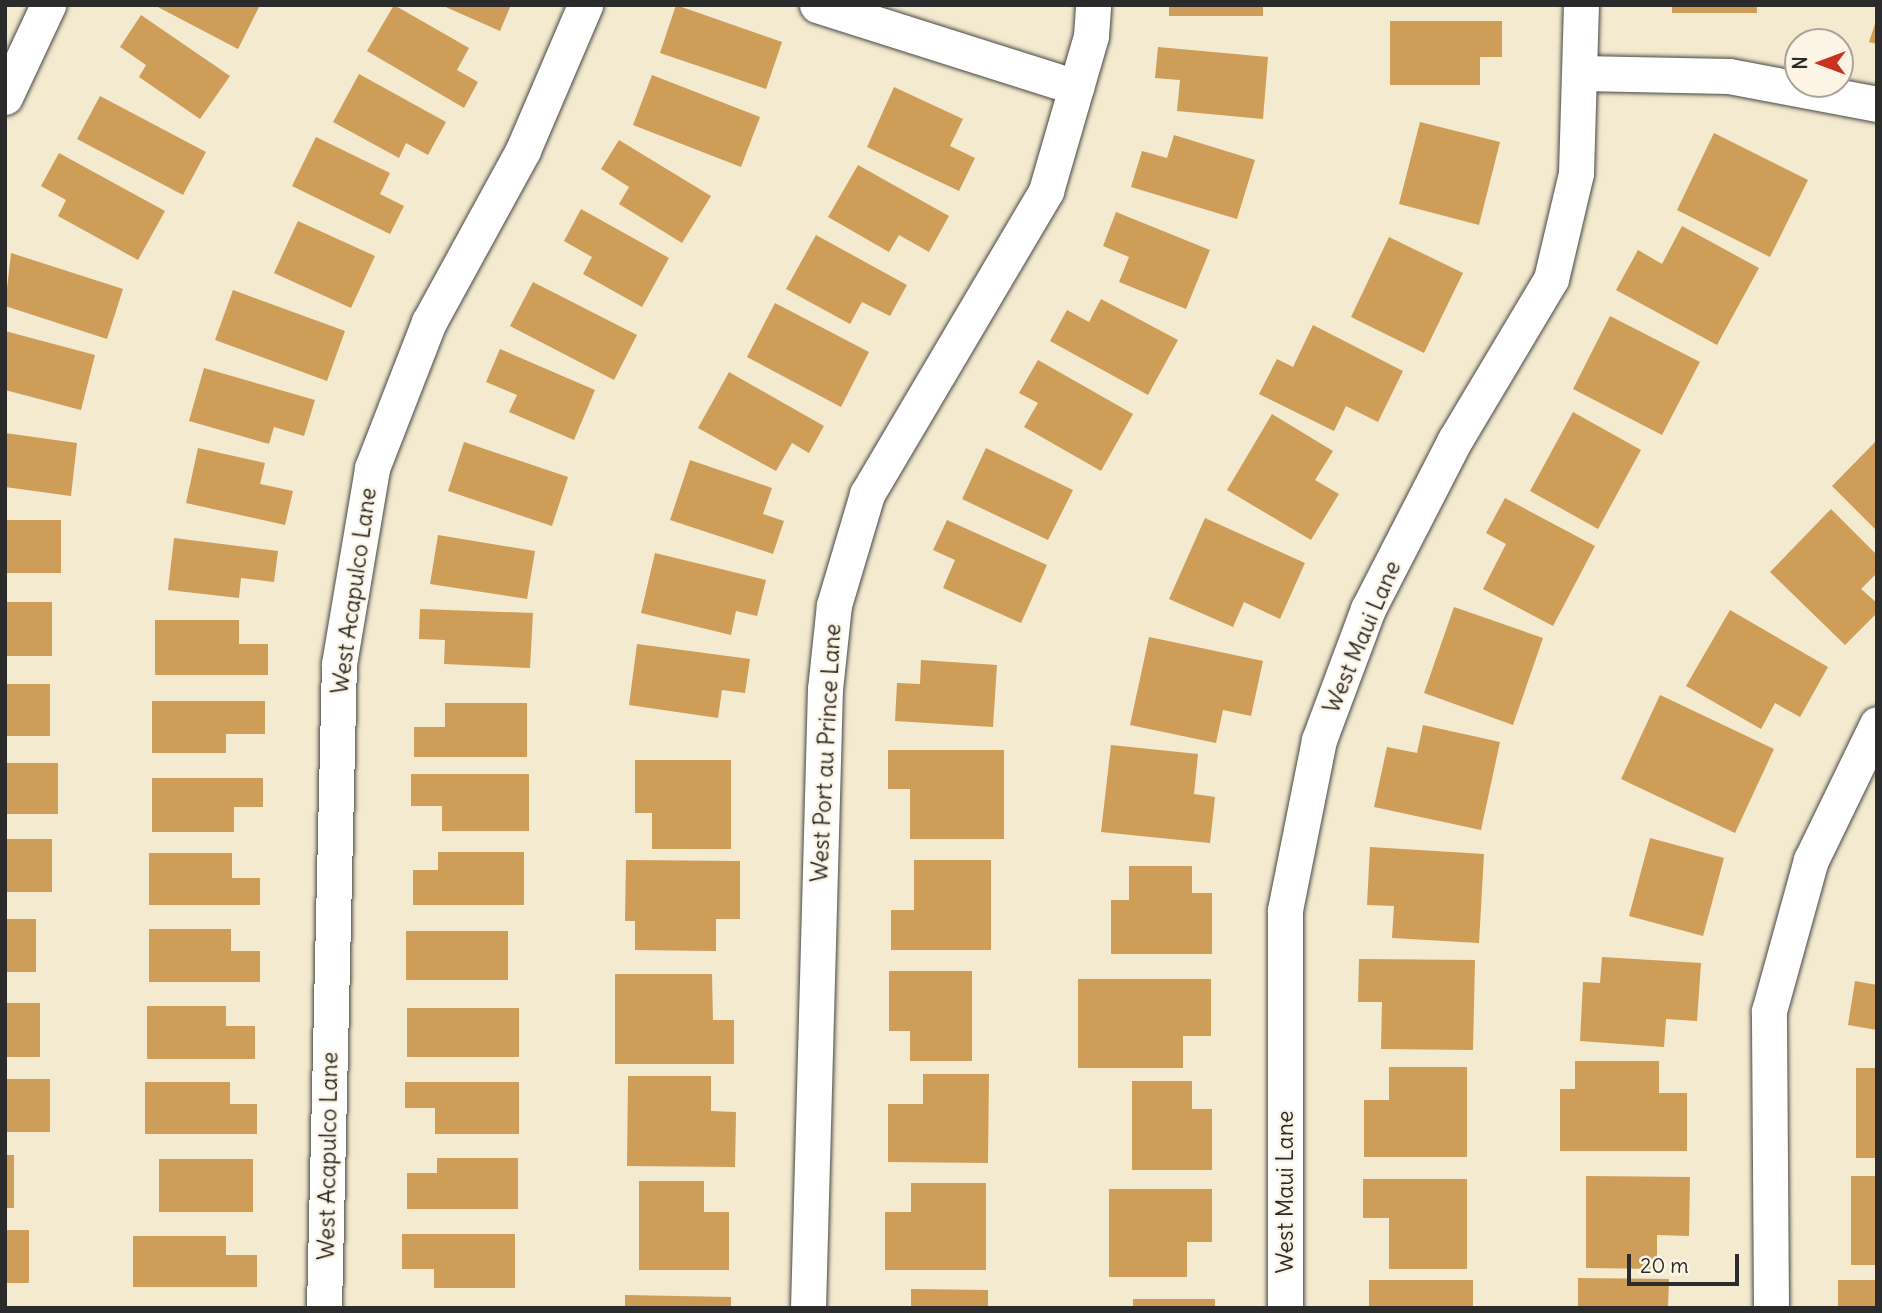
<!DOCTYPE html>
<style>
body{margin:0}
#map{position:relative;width:1882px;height:1313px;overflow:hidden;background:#f3ead0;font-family:Delius,sans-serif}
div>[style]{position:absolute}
.building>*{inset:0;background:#ce9d58}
.roads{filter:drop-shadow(0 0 2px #494844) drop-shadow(0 0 2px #494844)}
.minor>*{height:35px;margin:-17.5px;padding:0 17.5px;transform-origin:17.5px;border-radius:17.5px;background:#fff}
span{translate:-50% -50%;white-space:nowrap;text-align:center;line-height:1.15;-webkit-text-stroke:5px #fcf5e5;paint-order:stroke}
.street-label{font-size:23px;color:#2b2b2b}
.frame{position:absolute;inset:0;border:7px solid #2b2b2b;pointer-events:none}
.north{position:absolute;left:1784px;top:28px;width:70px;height:70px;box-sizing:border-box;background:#fcf5e5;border:2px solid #a8a49b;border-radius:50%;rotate:270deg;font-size:19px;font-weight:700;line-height:28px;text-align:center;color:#2b2b2b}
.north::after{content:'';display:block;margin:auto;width:24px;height:32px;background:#c8321e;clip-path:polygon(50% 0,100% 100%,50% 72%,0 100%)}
.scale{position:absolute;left:1627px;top:1254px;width:112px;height:32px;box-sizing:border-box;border:4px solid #2b2b2b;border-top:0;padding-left:9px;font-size:21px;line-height:24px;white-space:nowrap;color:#2b2b2b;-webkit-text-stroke:5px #fcf5e5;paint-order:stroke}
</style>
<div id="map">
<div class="building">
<i style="clip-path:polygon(154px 5px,260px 5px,238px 49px)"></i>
<i style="clip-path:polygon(394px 5px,469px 48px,457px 70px,478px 82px,464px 108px,367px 51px)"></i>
<i style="clip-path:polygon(441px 5px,511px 5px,500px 31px)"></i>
<i style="clip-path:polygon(676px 5px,782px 42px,766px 89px,660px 53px)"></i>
<i style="clip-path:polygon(1169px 5px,1263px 5px,1263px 16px,1169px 16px)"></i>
<i style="clip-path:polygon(1672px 5px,1757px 5px,1757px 13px,1672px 13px)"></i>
<i style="clip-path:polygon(141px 15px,230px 76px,200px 119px,139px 77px,146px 65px,120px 47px)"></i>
<i style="clip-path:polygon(1877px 18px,1877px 44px,1869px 42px)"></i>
<i style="clip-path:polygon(1390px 21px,1502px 21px,1502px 57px,1480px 57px,1480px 85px,1390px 85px)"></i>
<i style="clip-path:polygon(1158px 47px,1268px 57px,1263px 119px,1177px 111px,1180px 80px,1155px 78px)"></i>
<i style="clip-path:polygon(359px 74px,446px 122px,428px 155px,406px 143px,399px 158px,333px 122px)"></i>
<i style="clip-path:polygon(652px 75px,760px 117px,741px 167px,633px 125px)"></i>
<i style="clip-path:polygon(894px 87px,963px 119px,950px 146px,975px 158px,959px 191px,867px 147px)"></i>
<i style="clip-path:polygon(100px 96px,206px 152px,183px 195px,77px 139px)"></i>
<i style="clip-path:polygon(1420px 122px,1500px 142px,1479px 225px,1399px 204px)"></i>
<i style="clip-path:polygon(1714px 133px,1808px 180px,1770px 257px,1677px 210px)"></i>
<i style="clip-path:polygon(1174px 135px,1255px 160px,1237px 219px,1131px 187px,1142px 151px,1167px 158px)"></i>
<i style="clip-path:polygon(316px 137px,390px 173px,380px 194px,404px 206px,390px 234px,292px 186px)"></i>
<i style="clip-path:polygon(619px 140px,711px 196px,682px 243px,619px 204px,629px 187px,601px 169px)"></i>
<i style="clip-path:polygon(59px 153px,165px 211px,138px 260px,58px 216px,66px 200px,41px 186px)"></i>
<i style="clip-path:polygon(858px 165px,949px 216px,929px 252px,899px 235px,889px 252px,828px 217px)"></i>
<i style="clip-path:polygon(581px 209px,669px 258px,642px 307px,583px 274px,592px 257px,564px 241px)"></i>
<i style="clip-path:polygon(1116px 212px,1210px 250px,1186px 309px,1119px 282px,1129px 257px,1103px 246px)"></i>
<i style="clip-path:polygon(298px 221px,375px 256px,351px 308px,274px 273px)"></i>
<i style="clip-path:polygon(1682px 226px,1759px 268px,1717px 345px,1616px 290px,1638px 250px,1662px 264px)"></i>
<i style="clip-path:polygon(816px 235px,907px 285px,890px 316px,862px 302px,850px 324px,786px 289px)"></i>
<i style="clip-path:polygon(1389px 237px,1463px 273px,1424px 353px,1351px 317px)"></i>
<i style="clip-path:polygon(11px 253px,123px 289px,107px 339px,5px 306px)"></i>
<i style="clip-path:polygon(533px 282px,637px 335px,614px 380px,510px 326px)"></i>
<i style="clip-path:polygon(233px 290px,345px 331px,327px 381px,215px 340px)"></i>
<i style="clip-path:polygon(1101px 299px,1178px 340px,1148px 395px,1050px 341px,1067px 310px,1089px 322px)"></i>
<i style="clip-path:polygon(775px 303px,869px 352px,841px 407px,747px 357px)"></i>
<i style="clip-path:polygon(1610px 316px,1700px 362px,1662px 435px,1573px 389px)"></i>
<i style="clip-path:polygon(1313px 325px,1403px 371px,1378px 422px,1346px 406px,1334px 431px,1259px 394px,1277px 359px,1293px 367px)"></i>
<i style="clip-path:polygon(5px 331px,95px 355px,81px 410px,5px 390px)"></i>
<i style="clip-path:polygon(500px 349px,595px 390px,574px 440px,509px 412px,517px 395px,486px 382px)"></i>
<i style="clip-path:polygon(1038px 360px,1133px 414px,1101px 471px,1024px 427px,1038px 403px,1019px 393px)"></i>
<i style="clip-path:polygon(204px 368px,315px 400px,304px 436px,274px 427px,269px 444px,189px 421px)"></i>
<i style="clip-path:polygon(729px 372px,824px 426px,809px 453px,792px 443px,776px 471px,698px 428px)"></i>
<i style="clip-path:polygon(1573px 412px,1641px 450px,1598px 529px,1530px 491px)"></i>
<i style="clip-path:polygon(1272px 414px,1333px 451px,1315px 480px,1339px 494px,1311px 540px,1227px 490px)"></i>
<i style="clip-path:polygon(5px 433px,77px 443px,71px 496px,5px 487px)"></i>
<i style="clip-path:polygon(1877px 440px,1877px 531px,1832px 486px)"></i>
<i style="clip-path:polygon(464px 442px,568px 477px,552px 526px,448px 491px)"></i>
<i style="clip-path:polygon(198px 448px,265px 463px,260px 484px,293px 491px,285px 525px,186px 503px)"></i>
<i style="clip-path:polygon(986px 448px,1073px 490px,1048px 540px,962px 499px)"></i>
<i style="clip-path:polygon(690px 460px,772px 488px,763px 514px,784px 521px,773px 554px,670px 520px)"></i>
<i style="clip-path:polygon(1505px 498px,1595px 546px,1553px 626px,1483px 589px,1506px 544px,1486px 533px)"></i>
<i style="clip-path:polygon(1831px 509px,1877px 555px,1877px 573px,1861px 589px,1877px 603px,1877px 613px,1845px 645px,1770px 572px)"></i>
<i style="clip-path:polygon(1205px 518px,1305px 563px,1280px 619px,1244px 602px,1233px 627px,1169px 599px)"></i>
<i style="clip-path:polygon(5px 520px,61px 520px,61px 573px,5px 573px)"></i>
<i style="clip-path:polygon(947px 520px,1047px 565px,1021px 623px,943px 588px,955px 560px,933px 550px)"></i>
<i style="clip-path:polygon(438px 535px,535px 551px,527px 599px,430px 584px)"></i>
<i style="clip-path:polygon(174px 538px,278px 551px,274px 582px,241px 578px,239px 598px,168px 590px)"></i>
<i style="clip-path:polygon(655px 553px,766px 580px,757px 616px,736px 611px,731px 635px,641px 613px)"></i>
<i style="clip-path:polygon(5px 602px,52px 602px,52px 656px,5px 656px)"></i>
<i style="clip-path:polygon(1454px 607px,1543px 638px,1513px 725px,1424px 693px)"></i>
<i style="clip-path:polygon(420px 609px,533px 613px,530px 668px,444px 664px,445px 640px,419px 639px)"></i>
<i style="clip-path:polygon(1730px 610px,1828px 667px,1800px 717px,1775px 703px,1761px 729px,1686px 686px)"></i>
<i style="clip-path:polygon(155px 620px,239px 620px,239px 644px,268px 644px,268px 675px,155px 675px)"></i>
<i style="clip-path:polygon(1149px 637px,1263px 661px,1251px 716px,1223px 710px,1216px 743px,1130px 725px)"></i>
<i style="clip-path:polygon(637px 644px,750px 659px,745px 693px,722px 690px,718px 718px,629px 705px)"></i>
<i style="clip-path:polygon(921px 660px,997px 665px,993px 727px,895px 721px,897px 683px,920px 684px)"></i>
<i style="clip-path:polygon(5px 684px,50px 684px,50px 736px,5px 736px)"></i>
<i style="clip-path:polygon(1660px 695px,1774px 749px,1735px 833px,1621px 779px)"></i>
<i style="clip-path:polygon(152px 701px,265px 701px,265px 734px,226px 734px,226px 753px,152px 753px)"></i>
<i style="clip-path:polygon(445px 703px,527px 703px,527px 757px,414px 757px,414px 727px,445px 727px)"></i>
<i style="clip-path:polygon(1423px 725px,1500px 742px,1481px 830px,1374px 807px,1387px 747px,1417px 753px)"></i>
<i style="clip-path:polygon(1111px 745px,1198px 754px,1194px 794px,1215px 797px,1210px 843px,1101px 832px)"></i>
<i style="clip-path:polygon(888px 750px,1004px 750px,1004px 839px,910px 839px,910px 789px,888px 789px)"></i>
<i style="clip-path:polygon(635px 760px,731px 760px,731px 849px,652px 849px,652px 813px,635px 813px)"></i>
<i style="clip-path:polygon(5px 763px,58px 763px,58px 814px,5px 814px)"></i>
<i style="clip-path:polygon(411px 774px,529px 774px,529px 831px,442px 831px,442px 806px,411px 806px)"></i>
<i style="clip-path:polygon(152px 778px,263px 778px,263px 807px,234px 807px,234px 832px,152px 832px)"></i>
<i style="clip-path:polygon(1650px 838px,1724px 858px,1703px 936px,1629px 916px)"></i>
<i style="clip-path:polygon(5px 839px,52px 839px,52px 892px,5px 892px)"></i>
<i style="clip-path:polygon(1370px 847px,1484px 854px,1479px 943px,1392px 938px,1394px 906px,1367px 905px)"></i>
<i style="clip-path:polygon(438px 852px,524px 852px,524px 905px,413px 905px,413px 870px,438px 870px)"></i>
<i style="clip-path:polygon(149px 853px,232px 853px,232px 878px,260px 878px,260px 905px,149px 905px)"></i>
<i style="clip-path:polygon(626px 860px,740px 861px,740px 919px,716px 919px,716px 951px,635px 950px,635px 921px,625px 921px)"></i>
<i style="clip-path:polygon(914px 860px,991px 860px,991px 950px,891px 950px,891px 910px,914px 910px)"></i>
<i style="clip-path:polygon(1129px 866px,1192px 866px,1192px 893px,1212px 893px,1212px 954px,1111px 954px,1111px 900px,1129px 900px)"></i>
<i style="clip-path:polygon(5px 919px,36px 919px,36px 972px,5px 972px)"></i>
<i style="clip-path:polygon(149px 929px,231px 929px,231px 951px,260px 951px,260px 982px,149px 982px)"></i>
<i style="clip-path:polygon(406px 931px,508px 931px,508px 980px,406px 980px)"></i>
<i style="clip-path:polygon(1602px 957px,1701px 963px,1697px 1021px,1666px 1019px,1664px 1047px,1580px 1041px,1583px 982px,1600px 983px)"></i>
<i style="clip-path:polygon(1359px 959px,1475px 960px,1473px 1050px,1381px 1049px,1382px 1002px,1358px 1002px)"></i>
<i style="clip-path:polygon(889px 971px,972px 971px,972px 1061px,910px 1061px,910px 1031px,889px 1031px)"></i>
<i style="clip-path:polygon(615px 974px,712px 974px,713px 1020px,734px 1020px,734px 1064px,615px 1064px)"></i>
<i style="clip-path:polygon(1078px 979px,1211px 979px,1211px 1036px,1183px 1036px,1183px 1068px,1078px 1068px)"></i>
<i style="clip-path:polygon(1855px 981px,1877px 985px,1877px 1030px,1848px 1025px)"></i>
<i style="clip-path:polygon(5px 1003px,40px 1003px,40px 1057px,5px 1057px)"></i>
<i style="clip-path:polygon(147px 1006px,226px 1006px,226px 1026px,255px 1026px,255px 1059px,147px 1059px)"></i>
<i style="clip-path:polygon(407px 1008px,519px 1008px,519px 1057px,407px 1057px)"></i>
<i style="clip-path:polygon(1575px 1061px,1659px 1061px,1659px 1093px,1687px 1093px,1687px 1151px,1560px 1151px,1560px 1089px,1575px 1089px)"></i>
<i style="clip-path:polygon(1389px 1067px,1467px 1067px,1467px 1157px,1364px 1157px,1364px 1100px,1389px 1100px)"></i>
<i style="clip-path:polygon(1856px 1068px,1877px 1068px,1877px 1158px,1856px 1158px)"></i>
<i style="clip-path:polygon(923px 1074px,989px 1074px,988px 1163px,888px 1162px,888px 1104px,923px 1104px)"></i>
<i style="clip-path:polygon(628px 1076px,711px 1076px,711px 1111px,736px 1112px,735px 1167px,627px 1166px)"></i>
<i style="clip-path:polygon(5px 1079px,50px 1079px,50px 1132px,5px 1132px)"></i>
<i style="clip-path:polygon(1132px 1081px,1192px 1081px,1192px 1109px,1212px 1109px,1212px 1170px,1132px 1170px)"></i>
<i style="clip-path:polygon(145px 1082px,230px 1082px,230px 1104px,257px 1104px,257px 1134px,145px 1134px)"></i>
<i style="clip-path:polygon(405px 1082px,519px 1082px,519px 1134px,435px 1134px,435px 1108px,405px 1108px)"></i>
<i style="clip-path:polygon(5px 1155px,14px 1155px,14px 1208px,5px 1208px)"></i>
<i style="clip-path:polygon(437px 1158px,518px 1158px,518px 1209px,407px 1209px,407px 1173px,437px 1173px)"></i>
<i style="clip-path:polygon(159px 1159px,253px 1159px,253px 1212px,159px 1212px)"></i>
<i style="clip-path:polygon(1586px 1176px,1690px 1177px,1689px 1236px,1657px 1235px,1657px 1269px,1586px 1268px)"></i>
<i style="clip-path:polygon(1851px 1176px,1877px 1176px,1877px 1265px,1851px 1265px)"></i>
<i style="clip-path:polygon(1363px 1179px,1467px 1179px,1467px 1269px,1389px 1269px,1389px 1218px,1363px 1218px)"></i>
<i style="clip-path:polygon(639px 1181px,704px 1181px,704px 1212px,729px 1212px,729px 1270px,639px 1270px)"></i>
<i style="clip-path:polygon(911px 1183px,986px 1183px,986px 1270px,885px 1270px,885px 1212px,911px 1212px)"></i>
<i style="clip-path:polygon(1109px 1189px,1212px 1189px,1212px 1242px,1187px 1242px,1187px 1277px,1109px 1277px)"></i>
<i style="clip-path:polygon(5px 1230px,29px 1230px,29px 1283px,5px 1283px)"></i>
<i style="clip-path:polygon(402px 1234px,515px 1234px,515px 1288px,434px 1288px,434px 1269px,402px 1269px)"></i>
<i style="clip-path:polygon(133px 1236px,226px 1236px,226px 1255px,257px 1255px,257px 1287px,133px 1287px)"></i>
<i style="clip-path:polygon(1578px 1278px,1669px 1279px,1668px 1308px,1578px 1308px)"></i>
<i style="clip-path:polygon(1369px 1280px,1473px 1280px,1473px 1308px,1369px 1308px)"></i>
<i style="clip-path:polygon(1838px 1280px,1877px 1280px,1877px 1308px,1838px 1308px)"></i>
<i style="clip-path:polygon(911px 1289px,988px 1290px,988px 1308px,911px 1308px)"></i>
<i style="clip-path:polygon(625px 1295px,731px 1297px,731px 1308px,625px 1308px)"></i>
<i style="clip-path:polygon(1133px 1299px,1215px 1299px,1215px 1308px,1133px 1308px)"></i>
</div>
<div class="roads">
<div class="minor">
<i style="left:817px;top:5px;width:272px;rotate:17.6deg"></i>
<i style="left:1580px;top:73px;width:149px;rotate:1.2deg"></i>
<i style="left:1729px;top:76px;width:151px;rotate:10.7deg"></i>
<i style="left:5px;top:97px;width:102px;rotate:-64.9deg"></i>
<i style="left:324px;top:1308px;width:644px;rotate:-88.67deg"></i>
<i style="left:339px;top:664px;width:199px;rotate:-80.4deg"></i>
<i style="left:372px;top:468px;width:157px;rotate:-68.7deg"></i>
<i style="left:429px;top:322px;width:196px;rotate:-61.3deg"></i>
<i style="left:523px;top:150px;width:158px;rotate:-66.8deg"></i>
<i style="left:808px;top:1308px;width:619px;rotate:-88.43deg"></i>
<i style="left:825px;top:689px;width:84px;rotate:-83.9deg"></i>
<i style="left:834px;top:605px;width:116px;rotate:-73.4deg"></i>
<i style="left:867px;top:494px;width:352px;rotate:-59.4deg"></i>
<i style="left:1046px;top:191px;width:161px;rotate:-73.8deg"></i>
<i style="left:1091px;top:36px;width:31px;rotate:-86deg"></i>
<i style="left:1285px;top:1308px;width:398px;rotate:-90deg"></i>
<i style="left:1285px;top:910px;width:173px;rotate:-78.7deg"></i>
<i style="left:1319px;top:740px;width:140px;rotate:-69.5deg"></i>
<i style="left:1368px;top:609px;width:190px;rotate:-62.8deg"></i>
<i style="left:1455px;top:440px;width:187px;rotate:-59.2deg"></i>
<i style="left:1551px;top:279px;width:109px;rotate:-76.7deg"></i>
<i style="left:1576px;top:173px;width:168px;rotate:-88.3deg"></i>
<i style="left:1771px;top:1308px;width:297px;rotate:-90.4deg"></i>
<i style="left:1769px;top:1011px;width:157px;rotate:-74.5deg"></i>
<i style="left:1811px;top:860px;width:151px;rotate:-64.1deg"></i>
</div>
</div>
<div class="street-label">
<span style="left:354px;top:591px;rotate:-82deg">West Acapulco Lane</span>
<span style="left:1362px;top:637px;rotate:-67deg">West Maui Lane</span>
<span style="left:826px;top:753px;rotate:-87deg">West Port au Prince Lane</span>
<span style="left:328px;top:1156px;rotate:-89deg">West Acapulco Lane</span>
<span style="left:1285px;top:1192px;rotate:-90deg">West Maui Lane</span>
</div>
<div class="frame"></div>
<div class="north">N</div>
<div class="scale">20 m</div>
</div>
